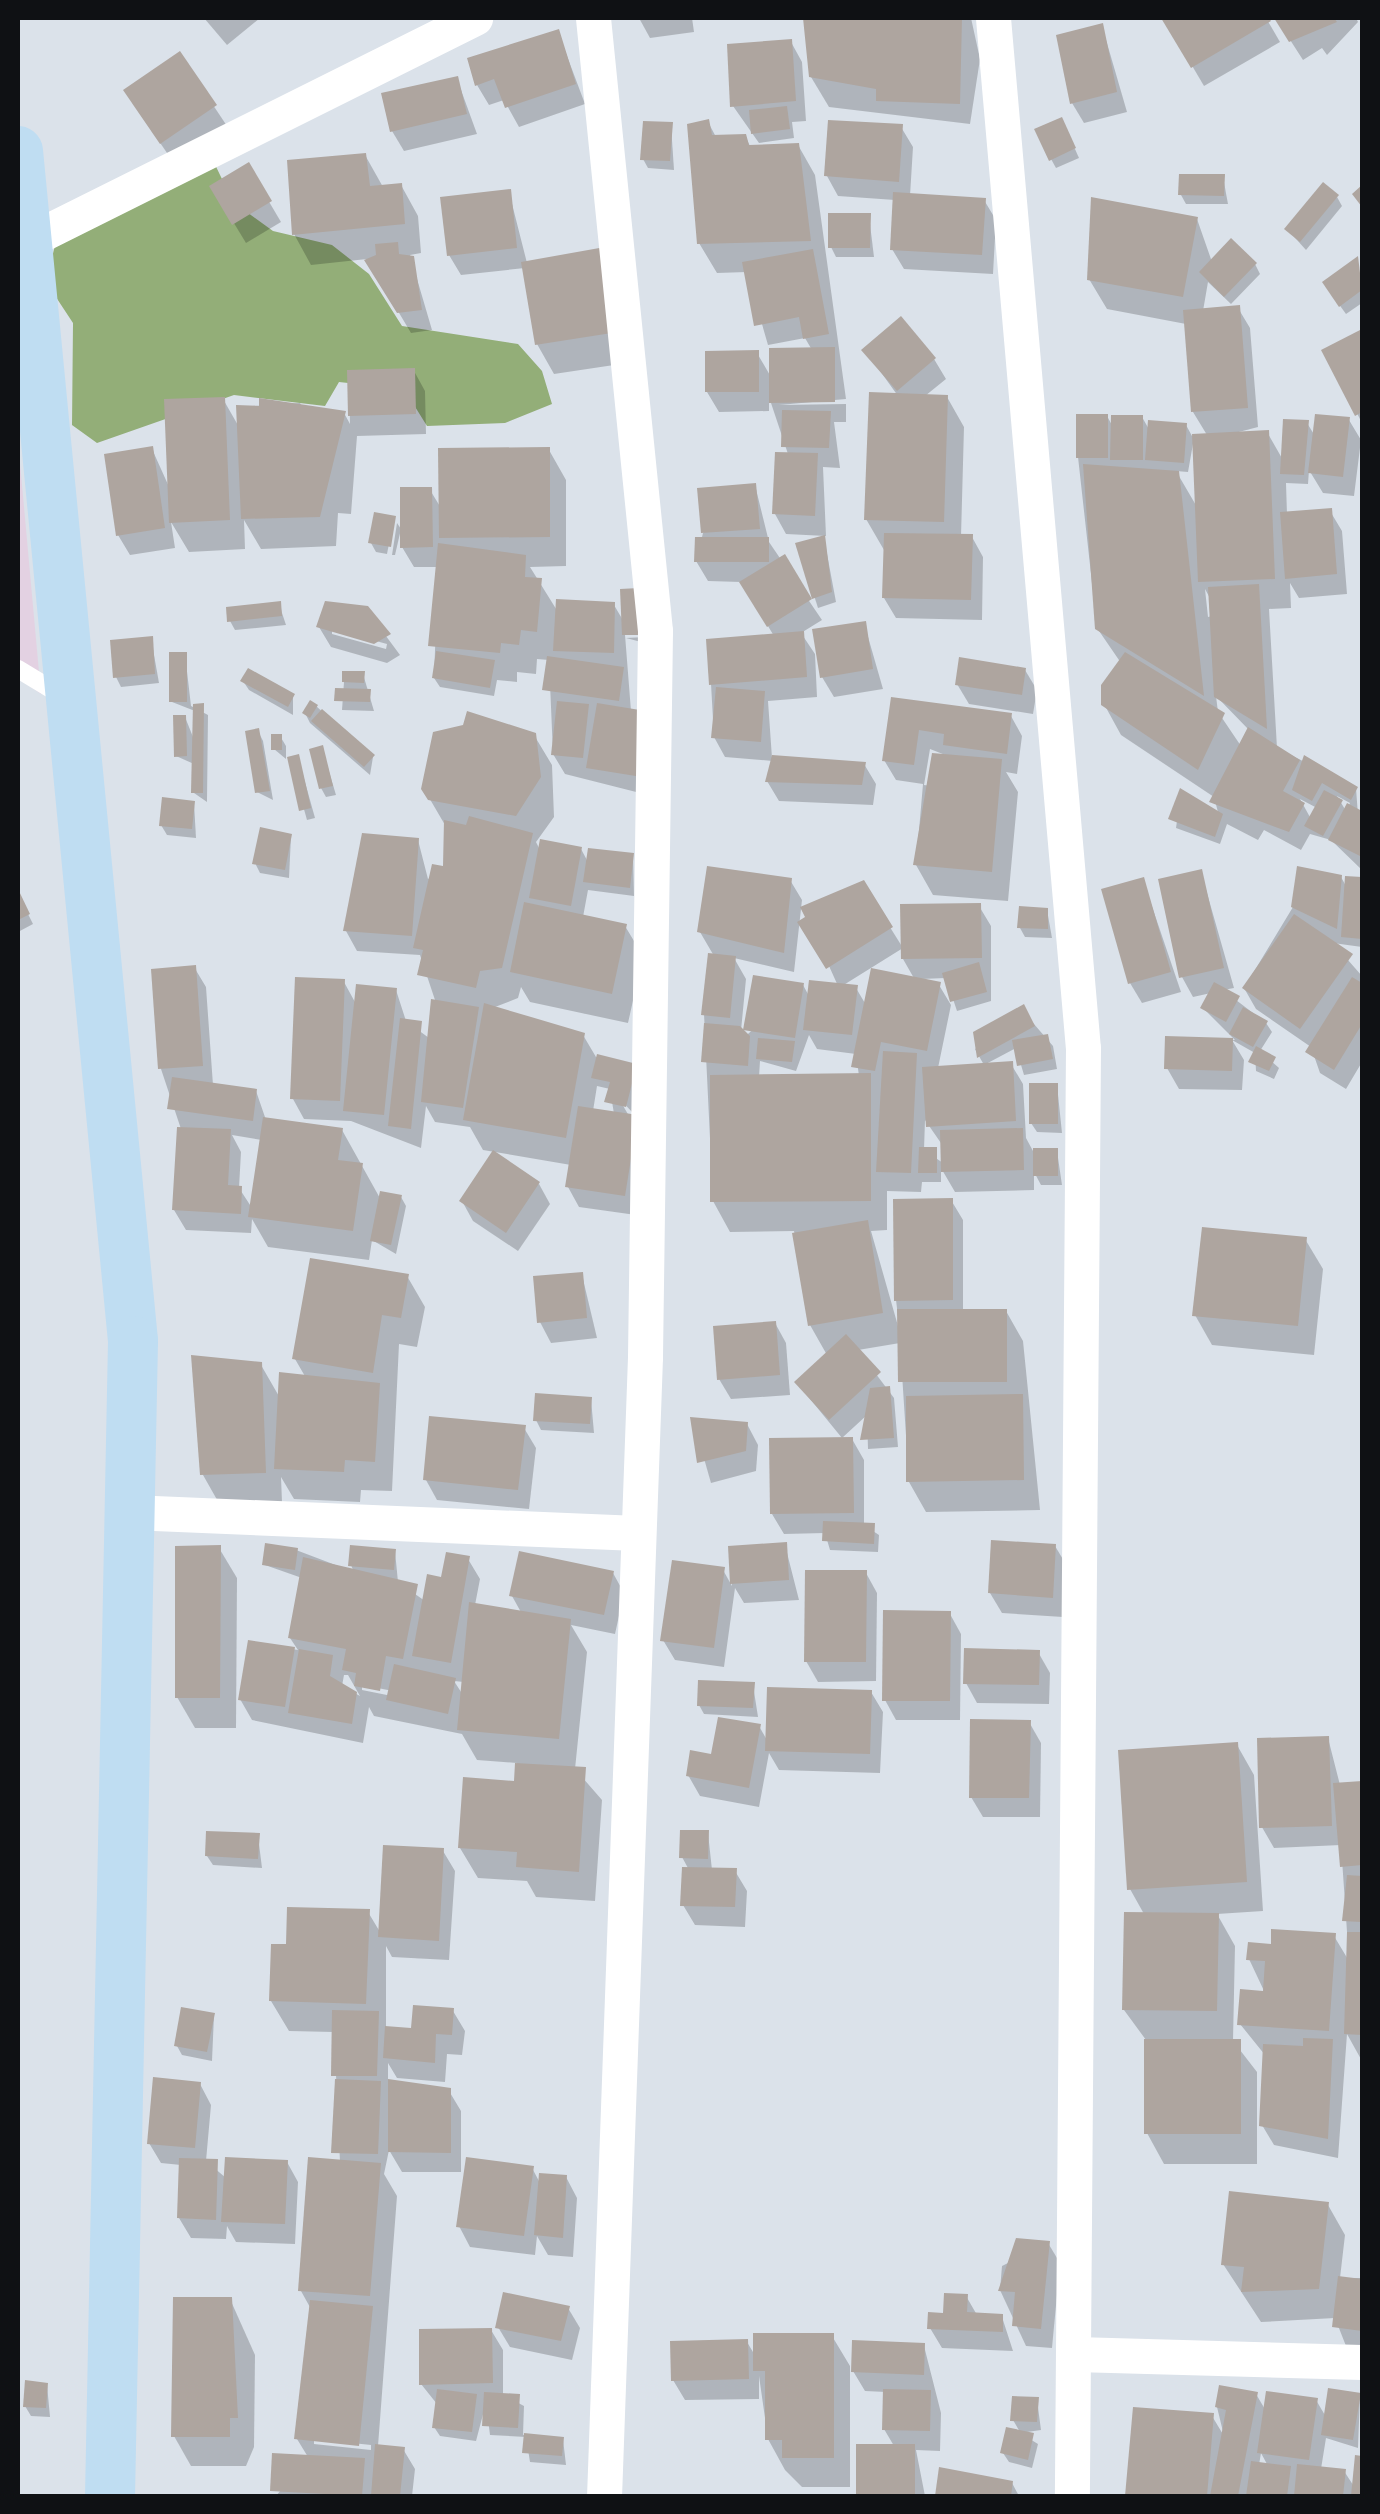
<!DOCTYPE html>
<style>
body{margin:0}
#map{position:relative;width:1380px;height:2514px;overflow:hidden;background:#dbe2ea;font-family:Helvetica,sans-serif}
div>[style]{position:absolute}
.commercial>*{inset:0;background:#e3d1e2}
.forest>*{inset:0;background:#93ae78}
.shadow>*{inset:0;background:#0003}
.building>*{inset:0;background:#aea59f}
.lane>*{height:18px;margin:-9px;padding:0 9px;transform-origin:9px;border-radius:9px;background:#fff}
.street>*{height:35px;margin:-17.5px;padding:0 17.5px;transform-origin:17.5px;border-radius:17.5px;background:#fff}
.secondary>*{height:50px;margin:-25px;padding:0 25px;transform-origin:25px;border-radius:25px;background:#bfddf2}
span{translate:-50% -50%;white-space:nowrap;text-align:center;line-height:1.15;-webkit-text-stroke:8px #e9eff7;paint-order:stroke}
.frame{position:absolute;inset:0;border:20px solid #0f1114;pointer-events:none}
</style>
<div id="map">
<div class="commercial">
<i style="clip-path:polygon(18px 441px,41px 694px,18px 678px)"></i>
</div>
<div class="forest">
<i style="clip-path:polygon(209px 152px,233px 202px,273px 231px,332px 245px,369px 274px,402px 326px,518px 344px,542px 371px,552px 404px,505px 423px,427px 426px,404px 389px,339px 382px,325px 406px,234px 395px,97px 443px,72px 425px,73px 323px,46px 282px,62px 217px)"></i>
</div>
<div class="shadow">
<i style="clip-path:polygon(204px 18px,260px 18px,227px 45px)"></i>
<i style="clip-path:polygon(639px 18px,692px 18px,694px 32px,650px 38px)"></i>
<i style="clip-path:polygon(805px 18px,971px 18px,980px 59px,970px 124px,829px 107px,811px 77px)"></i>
<i style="clip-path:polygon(1164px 18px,1266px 18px,1280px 42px,1204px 86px)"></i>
<i style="clip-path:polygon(1276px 18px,1356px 18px,1358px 22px,1327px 55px,1322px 48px,1303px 60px)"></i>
<i style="clip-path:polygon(1102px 26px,1127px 112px,1084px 123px,1072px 103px)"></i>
<i style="clip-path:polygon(558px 32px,585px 104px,519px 127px,504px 100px,489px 105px,477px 85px)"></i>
<i style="clip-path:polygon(791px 42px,802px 62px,806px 121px,792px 122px,794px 138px,759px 143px,733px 106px)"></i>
<i style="clip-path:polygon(179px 54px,227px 126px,174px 163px,138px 111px)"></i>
<i style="clip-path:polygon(457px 79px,477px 134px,404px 151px,392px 131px)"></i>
<i style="clip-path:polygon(708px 122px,716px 137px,745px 136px,751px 148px,798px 145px,815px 175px,846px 399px,779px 405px,846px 404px,846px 422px,834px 422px,840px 468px,823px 467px,826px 536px,786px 534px,775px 514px,788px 454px,769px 397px,769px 411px,719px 412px,707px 392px,757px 353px,771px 377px,812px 350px,805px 338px,768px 345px,747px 272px,717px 273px,699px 243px)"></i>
<i style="clip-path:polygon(671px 125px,674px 170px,648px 168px,643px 159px)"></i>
<i style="clip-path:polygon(901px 127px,913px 147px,910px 196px,984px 200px,996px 220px,993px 274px,904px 269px,892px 249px,895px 200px,838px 196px,827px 176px)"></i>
<i style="clip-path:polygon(1066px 129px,1079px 158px,1056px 168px,1051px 159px)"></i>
<i style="clip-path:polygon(365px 155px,383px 187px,401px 185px,418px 216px,421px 253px,410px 255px,432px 330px,411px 333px,367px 259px,311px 265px,294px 234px)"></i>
<i style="clip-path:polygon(248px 166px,281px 222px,246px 243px,212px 187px)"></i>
<i style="clip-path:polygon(1223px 177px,1228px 204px,1186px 204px,1181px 195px)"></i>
<i style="clip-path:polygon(509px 192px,527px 263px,604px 250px,634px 362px,554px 374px,537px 344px,525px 268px,461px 275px,449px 255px)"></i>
<i style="clip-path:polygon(1337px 197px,1342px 206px,1306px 250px,1287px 229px)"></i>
<i style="clip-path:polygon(869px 216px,874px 257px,836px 257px,831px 247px)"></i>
<i style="clip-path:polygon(evenodd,1197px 219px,1212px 262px,1255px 264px,1260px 274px,1231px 304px,1208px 282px,1203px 311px,1238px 308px,1250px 328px,1258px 427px,1231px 434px,1267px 432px,1283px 460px,1307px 423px,1315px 436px,1349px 420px,1361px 440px,1354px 496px,1323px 493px,1309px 470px,1308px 484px,1286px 483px,1287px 514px,1330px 511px,1342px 531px,1347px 594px,1299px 598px,1290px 583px,1291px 608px,1269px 609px,1277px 748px,1356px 788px,1362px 870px,1331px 840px,1310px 834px,1301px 850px,1264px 830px,1258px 840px,1227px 824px,1220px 844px,1176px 828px,1181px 791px,1219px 816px,1214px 797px,1121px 735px,1104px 704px,1121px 663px,1097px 628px,1078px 457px,1107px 416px,1113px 427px,1142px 417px,1150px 431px,1186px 425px,1192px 436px,1207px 435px,1193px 412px,1186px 324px,1107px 309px,1089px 279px,1197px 219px,1194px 438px,1197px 507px,1176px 471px,1188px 472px,1194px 438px,1197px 219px,1205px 589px,1211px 600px,1212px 616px,1208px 617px,1205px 589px,1197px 219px,1216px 696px,1249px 730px,1241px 746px,1218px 712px,1216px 696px,1197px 219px,1337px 796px,1350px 803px,1346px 811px,1337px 796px,1197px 219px,1300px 799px,1317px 808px,1311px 819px,1300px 799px)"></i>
<i style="clip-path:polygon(1357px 260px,1362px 303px,1346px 314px,1330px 292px)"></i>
<i style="clip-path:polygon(1362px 332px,1362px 423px,1325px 351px)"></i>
<i style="clip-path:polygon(865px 350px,934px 359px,946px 379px,925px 396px,947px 397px,964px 427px,961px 537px,972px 537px,983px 557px,982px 620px,896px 618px,884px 598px,884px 550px,866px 519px,898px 396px)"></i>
<i style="clip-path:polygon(414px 371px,425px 391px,426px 434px,357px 436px,351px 514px,338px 513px,336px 546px,261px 549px,244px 520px,245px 549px,189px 552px,171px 522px,175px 548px,130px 555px,118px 535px,152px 449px,170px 489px,223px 399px,239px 427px,238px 407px,300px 403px,305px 411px,344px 413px,350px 424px,349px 373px)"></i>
<i style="clip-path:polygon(549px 450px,566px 480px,566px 566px,530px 567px,558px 612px,614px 605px,624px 622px,631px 711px,652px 796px,565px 774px,553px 754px,549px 660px,537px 659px,536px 674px,517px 672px,517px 682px,497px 680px,494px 696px,440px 687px,434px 678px,438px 567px,414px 567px,402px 547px,430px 490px,441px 508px)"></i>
<i style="clip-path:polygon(755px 485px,769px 542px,822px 620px,801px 633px,815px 654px,817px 697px,768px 701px,772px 758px,864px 764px,876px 784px,873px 805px,779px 801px,767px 781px,773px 761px,725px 757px,714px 737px,711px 684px,774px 636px,741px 582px,708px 581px,696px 561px,703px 533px)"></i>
<i style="clip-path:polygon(394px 518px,387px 554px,376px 552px,371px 543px)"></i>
<i style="clip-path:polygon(397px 523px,401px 529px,395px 555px,392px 555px)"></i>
<i style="clip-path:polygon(824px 538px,836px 602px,818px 608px,798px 545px)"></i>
<i style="clip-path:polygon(279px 604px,286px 625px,235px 630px,230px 621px)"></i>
<i style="clip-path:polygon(evenodd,366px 609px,400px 655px,387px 663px,331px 647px,319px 627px,366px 609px,332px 629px,387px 644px,386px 649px,332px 634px,332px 629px)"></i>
<i style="clip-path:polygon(864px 623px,883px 689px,834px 697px,822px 677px)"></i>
<i style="clip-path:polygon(645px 637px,645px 643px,626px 638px)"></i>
<i style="clip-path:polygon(151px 638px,159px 683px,121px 687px,116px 677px)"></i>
<i style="clip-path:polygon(185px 654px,191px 706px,208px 715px,207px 802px,194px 793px,194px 764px,176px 756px,185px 717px,195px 742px,195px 711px,172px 702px)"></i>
<i style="clip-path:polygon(1025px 670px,1037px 690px,1033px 714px,969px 704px,957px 684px)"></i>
<i style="clip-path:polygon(363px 674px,374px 711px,342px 710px,344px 682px)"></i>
<i style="clip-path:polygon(243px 681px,293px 696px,293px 715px,249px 690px)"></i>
<i style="clip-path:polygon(evenodd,893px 700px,1011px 716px,1022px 736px,1017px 774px,1006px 772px,1018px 792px,1008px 901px,933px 895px,916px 865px,923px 784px,896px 780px,884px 760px,893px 700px,930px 749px,953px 758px,932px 786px,924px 785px,930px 749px)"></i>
<i style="clip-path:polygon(316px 706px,373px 757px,370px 775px,310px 723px,305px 713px)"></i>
<i style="clip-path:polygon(258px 731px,263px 741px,273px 800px,257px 792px)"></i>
<i style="clip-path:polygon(evenodd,534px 735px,552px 765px,554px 817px,536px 842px,540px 850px,581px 849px,588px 862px,633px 855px,634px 896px,588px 890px,583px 917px,625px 926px,643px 956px,628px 1023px,530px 1002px,521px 987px,518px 998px,495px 1007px,583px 1035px,596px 1057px,636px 1066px,632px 1112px,618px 1097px,629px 1116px,636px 1215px,579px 1207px,568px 1187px,571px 1165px,483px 1150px,470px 1127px,435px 1122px,426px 1106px,421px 1148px,351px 1121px,304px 1119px,293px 1099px,344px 982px,356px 1004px,396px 990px,406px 1021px,429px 1038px,436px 1003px,420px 955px,357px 951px,346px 931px,418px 840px,428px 879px,445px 869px,445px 825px,424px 789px,534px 735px,597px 1086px,610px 1089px,614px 1114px,593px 1111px,597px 1086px)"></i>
<i style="clip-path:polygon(280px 736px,286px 746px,286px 759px,274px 749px)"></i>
<i style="clip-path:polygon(322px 748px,336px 795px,326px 797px,321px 788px)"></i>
<i style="clip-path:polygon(298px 757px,315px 818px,307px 820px,290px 759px)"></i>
<i style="clip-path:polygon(194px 803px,196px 838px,167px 835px,161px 825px)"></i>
<i style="clip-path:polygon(291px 836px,289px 878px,260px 873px,255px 863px)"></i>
<i style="clip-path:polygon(1201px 872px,1234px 988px,1223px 990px,1266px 1023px,1272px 1032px,1260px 1051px,1279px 1068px,1274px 1079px,1256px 1071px,1255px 1053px,1232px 1040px,1244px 1060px,1242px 1090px,1179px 1089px,1167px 1068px,1168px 1038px,1235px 1040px,1203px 1008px,1211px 993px,1193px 997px,1182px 977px)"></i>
<i style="clip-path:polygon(1341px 877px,1347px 888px,1348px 878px,1362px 879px,1362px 947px,1333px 943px,1362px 976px,1362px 1062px,1346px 1089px,1320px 1073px,1311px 1047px,1256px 1009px,1244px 988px,1293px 907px)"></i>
<i style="clip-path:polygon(evenodd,790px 880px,802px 900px,794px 972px,734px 958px,746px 979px,740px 1041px,803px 985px,809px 996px,838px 986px,803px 908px,863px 884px,903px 948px,842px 986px,856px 988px,866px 1005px,915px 980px,903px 959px,979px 906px,991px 926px,991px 1001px,957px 1011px,946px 978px,921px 979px,939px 985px,951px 1005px,938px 1068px,984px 1065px,975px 1049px,1027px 1016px,1053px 1046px,1057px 1069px,1024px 1075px,1016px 1048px,984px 1065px,1011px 1064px,1023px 1084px,1026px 1138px,1033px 1151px,1057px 1151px,1062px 1185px,1041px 1185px,1034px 1172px,1034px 1190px,955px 1192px,941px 1168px,941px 1182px,922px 1182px,921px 1192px,887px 1191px,887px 1230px,871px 1231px,900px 1333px,896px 1300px,951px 1200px,963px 1220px,963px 1311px,1006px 1311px,1023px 1341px,1040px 1510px,926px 1512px,909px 1482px,900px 1343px,858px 1350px,894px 1398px,898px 1447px,868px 1449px,867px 1415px,842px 1438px,797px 1383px,827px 1355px,810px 1325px,794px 1231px,730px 1232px,713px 1201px,704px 1014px,714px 956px,700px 932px,790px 880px,809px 1035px,817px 1049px,856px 1054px,859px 1076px,759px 1077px,760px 1061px,796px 1071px,809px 1035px,790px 880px,925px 1120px,943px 1146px,943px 1163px,924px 1150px,925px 1120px)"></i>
<i style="clip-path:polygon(1143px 880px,1181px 992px,1142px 1003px,1130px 983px)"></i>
<i style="clip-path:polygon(18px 894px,33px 924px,18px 932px)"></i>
<i style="clip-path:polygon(1047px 910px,1052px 938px,1025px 937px,1020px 928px)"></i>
<i style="clip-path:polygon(evenodd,194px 967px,206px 987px,213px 1085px,256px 1091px,266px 1120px,342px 1130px,381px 1200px,401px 1197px,406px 1206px,396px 1254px,372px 1240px,369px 1260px,268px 1247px,252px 1219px,251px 1233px,186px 1230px,174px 1210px,181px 1129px,161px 1069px,194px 967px,232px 1135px,262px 1140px,252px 1208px,239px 1188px,241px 1152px,232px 1135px)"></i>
<i style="clip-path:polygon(1057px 1085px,1062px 1133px,1037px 1132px,1031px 1123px)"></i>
<i style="clip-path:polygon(539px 1184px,550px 1204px,518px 1251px,473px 1221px,462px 1201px)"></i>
<i style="clip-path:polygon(1305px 1239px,1323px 1269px,1314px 1355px,1212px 1345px,1195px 1315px)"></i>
<i style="clip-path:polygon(582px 1275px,597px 1338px,551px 1343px,540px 1322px)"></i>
<i style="clip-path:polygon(407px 1276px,425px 1307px,417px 1347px,399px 1344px,392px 1491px,361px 1490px,360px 1502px,294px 1499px,281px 1477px,282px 1502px,220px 1505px,203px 1475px,261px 1365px,280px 1398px,306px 1378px,295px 1359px)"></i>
<i style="clip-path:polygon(775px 1323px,786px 1343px,790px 1395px,731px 1399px,719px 1379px)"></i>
<i style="clip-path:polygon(591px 1399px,594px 1433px,541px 1430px,536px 1420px)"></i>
<i style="clip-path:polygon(693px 1420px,747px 1424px,758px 1445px,756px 1471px,711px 1483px)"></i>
<i style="clip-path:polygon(524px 1428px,536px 1448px,529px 1509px,437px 1500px,426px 1480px)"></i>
<i style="clip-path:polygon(852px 1439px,864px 1460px,864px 1525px,879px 1535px,878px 1552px,830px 1550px,825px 1533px,784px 1534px,772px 1514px)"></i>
<i style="clip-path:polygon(785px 1545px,799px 1600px,744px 1603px,735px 1588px,724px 1667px,675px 1660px,663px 1640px,723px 1570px,732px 1586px,731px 1549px)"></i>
<i style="clip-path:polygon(1055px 1546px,1067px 1566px,1063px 1617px,1002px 1613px,990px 1593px)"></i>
<i style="clip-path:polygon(219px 1548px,237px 1578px,236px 1728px,195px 1728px,177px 1697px)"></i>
<i style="clip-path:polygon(evenodd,296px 1550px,354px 1572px,351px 1565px,395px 1551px,398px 1582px,425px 1601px,468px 1559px,480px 1579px,475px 1605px,522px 1614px,512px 1596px,613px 1573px,624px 1593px,615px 1634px,571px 1625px,587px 1652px,575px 1769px,602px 1800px,595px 1901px,536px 1897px,527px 1881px,478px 1878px,460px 1848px,516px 1783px,517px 1763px,477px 1760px,462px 1734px,374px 1716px,369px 1707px,363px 1743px,252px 1720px,240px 1699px,250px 1642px,298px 1650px,290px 1638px,302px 1578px,265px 1565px,296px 1550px,344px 1675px,348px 1675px,360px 1696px,342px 1686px,344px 1675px,296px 1550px,454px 1681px,464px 1682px,463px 1695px,454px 1681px,296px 1550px,362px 1685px,393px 1691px,392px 1696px,362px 1690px,362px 1685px)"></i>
<i style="clip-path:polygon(866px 1573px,877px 1593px,876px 1681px,818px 1682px,806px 1661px)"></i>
<i style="clip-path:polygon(950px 1614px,961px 1634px,960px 1720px,896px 1720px,885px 1700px)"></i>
<i style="clip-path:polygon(1038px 1652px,1050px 1673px,1049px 1704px,977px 1703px,966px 1683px)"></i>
<i style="clip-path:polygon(753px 1685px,758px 1717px,704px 1714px,699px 1705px)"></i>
<i style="clip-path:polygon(871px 1692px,883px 1712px,880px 1773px,779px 1770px,769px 1753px,759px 1807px,700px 1796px,688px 1775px,759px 1726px,768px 1742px)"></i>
<i style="clip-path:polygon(1029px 1722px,1041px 1743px,1040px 1817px,983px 1817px,971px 1797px)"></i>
<i style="clip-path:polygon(1328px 1738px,1340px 1785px,1362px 1783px,1362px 2061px,1347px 2034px,1338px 2158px,1274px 2145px,1262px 2125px,1265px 2055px,1240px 2024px,1265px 1993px,1249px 1959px,1334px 1936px,1349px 1961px,1341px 1845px,1274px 1848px,1259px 1822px)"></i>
<i style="clip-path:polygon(1237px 1745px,1254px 1775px,1263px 1911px,1217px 1914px,1235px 1946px,1233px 2041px,1257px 2072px,1257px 2164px,1164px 2164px,1147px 2133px,1146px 2040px,1124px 2010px,1144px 1914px,1130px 1889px)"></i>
<i style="clip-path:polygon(708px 1833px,712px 1870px,735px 1871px,747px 1891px,745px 1927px,695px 1925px,683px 1905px,689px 1870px,682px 1857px)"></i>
<i style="clip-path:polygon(258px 1836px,262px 1868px,213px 1865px,207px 1856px)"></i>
<i style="clip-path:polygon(evenodd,443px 1851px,455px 1871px,449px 1960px,392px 1957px,386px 1946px,386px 2029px,414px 2031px,453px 2011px,465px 2031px,462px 2055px,447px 2054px,445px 2082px,397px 2078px,388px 2063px,388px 2081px,449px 2091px,461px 2111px,461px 2172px,402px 2172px,389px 2150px,384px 2174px,397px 2196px,378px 2446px,403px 2449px,415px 2469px,412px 2496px,276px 2496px,308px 2457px,297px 2439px,311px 2309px,301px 2291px,340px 2162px,334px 2032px,289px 2031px,271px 2001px,288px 1947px,368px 1912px,380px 1932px,443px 1851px,314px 2439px,371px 2445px,371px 2450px,314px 2444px,314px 2439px)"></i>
<i style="clip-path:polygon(214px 2015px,212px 2061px,182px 2055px,177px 2046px)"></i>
<i style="clip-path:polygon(200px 2084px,211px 2105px,206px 2161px,226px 2178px,287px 2162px,298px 2182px,295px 2244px,236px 2242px,227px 2226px,226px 2239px,191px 2238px,179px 2218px,181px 2165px,161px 2163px,149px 2143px)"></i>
<i style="clip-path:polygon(532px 2168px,540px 2183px,566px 2177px,577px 2198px,573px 2257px,548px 2255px,537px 2236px,535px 2255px,470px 2247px,459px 2226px)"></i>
<i style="clip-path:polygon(1328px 2205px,1345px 2235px,1340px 2278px,1362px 2278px,1362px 2348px,1346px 2346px,1335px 2318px,1261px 2322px,1223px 2264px)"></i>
<i style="clip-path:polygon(1048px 2243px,1060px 2263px,1052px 2348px,1026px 2346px,1000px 2290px,1002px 2266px)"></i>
<i style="clip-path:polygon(966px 2296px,977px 2315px,1002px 2317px,1013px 2351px,942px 2348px,930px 2328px)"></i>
<i style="clip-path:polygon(230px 2299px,255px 2355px,254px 2447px,246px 2466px,191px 2466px,174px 2436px)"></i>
<i style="clip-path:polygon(568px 2308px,580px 2328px,572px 2360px,510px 2347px,498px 2327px)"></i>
<i style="clip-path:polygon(491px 2330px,503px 2350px,503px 2395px,524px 2406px,523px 2435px,563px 2439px,566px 2465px,530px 2462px,526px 2437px,490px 2435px,486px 2403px,476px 2441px,440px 2436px,434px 2427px,437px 2404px,421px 2384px)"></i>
<i style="clip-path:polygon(832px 2336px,850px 2366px,850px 2487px,802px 2487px,785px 2470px,768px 2439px,759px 2376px,759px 2399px,685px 2400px,673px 2380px,747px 2342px,756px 2357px)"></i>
<i style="clip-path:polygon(924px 2346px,941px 2413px,940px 2451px,916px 2450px,925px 2496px,859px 2496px,859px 2446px,894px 2446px,884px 2429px,886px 2392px,865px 2391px,853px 2371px)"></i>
<i style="clip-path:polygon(47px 2385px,50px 2417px,31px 2416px,25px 2406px)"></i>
<i style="clip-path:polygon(evenodd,1256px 2394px,1266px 2411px,1316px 2400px,1326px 2417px,1360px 2395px,1358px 2448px,1326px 2438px,1321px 2469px,1344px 2471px,1355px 2488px,1362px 2459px,1362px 2496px,1127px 2496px,1135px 2410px,1212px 2416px,1224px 2436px,1217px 2407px,1256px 2394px,1261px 2453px,1268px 2466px,1259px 2465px,1261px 2453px)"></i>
<i style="clip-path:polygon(1037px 2400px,1041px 2430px,1020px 2433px,1038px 2444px,1032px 2468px,1009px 2462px,1003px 2453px,1020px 2432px,1013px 2420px)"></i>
<i style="clip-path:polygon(941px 2470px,1012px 2483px,1019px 2496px,937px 2496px)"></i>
</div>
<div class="building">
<i style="clip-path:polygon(803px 18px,962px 18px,960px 104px,876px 101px,876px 89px,809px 77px)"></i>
<i style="clip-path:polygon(1161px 18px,1269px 18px,1271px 21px,1191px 68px)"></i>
<i style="clip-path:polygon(1274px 18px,1334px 18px,1337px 22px,1289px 42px)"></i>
<i style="clip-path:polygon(1103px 23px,1117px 92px,1070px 104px,1056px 35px)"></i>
<i style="clip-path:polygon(559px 29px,576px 84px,505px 108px,494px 79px,475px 86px,467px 58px)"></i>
<i style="clip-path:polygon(792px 39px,796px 101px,730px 107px,727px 44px)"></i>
<i style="clip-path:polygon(180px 51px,217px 105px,160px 144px,123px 90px)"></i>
<i style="clip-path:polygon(458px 76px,467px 114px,390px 132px,381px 93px)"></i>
<i style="clip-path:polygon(787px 106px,790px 129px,751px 134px,749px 110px)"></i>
<i style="clip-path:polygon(1062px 117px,1076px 148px,1049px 161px,1034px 129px)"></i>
<i style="clip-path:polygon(709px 119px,712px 135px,746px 134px,749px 145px,799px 143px,811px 241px,697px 244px,687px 124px)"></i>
<i style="clip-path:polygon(828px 120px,903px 124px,899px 182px,824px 176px)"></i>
<i style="clip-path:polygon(643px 121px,673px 122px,670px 161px,640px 160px)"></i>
<i style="clip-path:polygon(366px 153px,370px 186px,402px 183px,405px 224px,292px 235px,287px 160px)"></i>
<i style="clip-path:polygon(249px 162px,272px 201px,232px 225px,209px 186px)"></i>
<i style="clip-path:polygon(1179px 174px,1225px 174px,1224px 196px,1178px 195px)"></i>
<i style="clip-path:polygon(1323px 182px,1339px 195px,1300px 242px,1284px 229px)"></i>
<i style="clip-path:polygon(1362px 185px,1362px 207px,1352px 194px)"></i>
<i style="clip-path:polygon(511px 189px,517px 248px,447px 256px,440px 197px)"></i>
<i style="clip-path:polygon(893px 192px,986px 198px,982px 255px,890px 250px)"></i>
<i style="clip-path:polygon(1091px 197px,1198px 217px,1183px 297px,1087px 280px)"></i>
<i style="clip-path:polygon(828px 213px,871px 213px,870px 248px,828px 248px)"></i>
<i style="clip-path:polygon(1231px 238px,1257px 263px,1224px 297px,1199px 272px)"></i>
<i style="clip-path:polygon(398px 242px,399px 254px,414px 256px,422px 310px,397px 313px,364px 260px,376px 255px,375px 244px)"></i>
<i style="clip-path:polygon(605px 247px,618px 332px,535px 345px,521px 262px)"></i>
<i style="clip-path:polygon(813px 249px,829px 334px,803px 339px,799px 317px,754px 326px,742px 262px)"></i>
<i style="clip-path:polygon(1358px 256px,1362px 290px,1339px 307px,1322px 282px)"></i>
<i style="clip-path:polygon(1240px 305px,1248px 408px,1191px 412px,1183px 310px)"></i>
<i style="clip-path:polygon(901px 316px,936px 358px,897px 391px,861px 350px)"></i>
<i style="clip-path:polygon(1362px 329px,1362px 412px,1355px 416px,1321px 350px)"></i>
<i style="clip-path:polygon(835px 347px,835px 402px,769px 403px,769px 348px)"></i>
<i style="clip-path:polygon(759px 350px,759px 392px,705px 392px,705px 351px)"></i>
<i style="clip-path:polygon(415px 368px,416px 414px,348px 416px,347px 370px)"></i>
<i style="clip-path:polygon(869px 392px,948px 395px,944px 522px,864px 520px)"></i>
<i style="clip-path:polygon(225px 397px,230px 520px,169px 523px,164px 399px)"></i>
<i style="clip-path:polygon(259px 398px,346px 411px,320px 517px,241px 519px,236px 405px,259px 406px)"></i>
<i style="clip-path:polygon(782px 410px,831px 411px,829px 448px,781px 447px)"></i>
<i style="clip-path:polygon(1076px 414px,1108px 414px,1108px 458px,1076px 458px)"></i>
<i style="clip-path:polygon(1315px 414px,1350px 417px,1343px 477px,1308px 473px)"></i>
<i style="clip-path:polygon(1111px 415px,1143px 415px,1143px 460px,1110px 460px)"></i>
<i style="clip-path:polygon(1283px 419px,1309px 420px,1304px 475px,1280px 474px)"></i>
<i style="clip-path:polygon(1148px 420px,1187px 423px,1184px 463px,1145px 460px)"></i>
<i style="clip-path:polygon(1269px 430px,1275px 579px,1198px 582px,1192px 434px)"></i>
<i style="clip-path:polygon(153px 446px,165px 528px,116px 536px,104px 454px)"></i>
<i style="clip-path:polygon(550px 447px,550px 537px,439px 538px,438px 448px)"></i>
<i style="clip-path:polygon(775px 452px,818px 453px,815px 516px,772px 514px)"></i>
<i style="clip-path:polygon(1083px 464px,1179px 471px,1204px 696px,1095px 629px)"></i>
<i style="clip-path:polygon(756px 483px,760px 529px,701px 533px,697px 488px)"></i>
<i style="clip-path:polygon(400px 487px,432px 487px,433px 547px,400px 548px)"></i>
<i style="clip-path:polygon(1332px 508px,1337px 574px,1285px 579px,1280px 512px)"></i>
<i style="clip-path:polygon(374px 512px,396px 516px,391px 547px,368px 543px)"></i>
<i style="clip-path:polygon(884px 533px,973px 534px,971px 600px,882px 598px)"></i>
<i style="clip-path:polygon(825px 535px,832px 592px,812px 599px,795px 543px)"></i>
<i style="clip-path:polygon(695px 537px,769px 537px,769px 562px,694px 562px)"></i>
<i style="clip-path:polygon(438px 543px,526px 555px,525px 577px,542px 578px,537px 632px,521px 630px,519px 645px,501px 643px,500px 653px,428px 646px)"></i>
<i style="clip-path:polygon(785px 554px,812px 599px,767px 627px,739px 582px)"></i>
<i style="clip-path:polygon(1259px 584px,1267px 729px,1214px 697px,1208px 587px)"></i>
<i style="clip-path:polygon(639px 588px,641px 635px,622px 635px,620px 589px)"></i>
<i style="clip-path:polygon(556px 599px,615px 602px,614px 653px,553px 651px)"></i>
<i style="clip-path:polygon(281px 601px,282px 616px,227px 622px,226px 607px)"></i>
<i style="clip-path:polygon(325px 601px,368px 606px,391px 634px,374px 644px,316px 627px)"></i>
<i style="clip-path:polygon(866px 621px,873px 669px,820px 678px,812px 629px)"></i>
<i style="clip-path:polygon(804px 631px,807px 677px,709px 685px,706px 639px)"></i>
<i style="clip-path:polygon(153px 636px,155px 674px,113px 678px,110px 640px)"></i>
<i style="clip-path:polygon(436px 651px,495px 660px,490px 688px,432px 678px)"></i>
<i style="clip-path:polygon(169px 652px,187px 652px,187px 702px,169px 702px)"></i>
<i style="clip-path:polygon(1125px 652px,1225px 713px,1198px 770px,1101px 705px,1101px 685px)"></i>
<i style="clip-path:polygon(547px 656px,624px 667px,619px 701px,542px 690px)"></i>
<i style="clip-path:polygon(959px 657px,1026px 668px,1022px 695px,955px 685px)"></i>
<i style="clip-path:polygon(248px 668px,295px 694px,288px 707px,240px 681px)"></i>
<i style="clip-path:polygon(342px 671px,365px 671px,364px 683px,342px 682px)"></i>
<i style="clip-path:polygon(716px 687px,765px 691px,761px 742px,711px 738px)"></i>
<i style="clip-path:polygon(335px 688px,371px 689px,370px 702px,334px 701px)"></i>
<i style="clip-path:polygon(891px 697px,1012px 713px,1007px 754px,943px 745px,944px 734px,919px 730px,914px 765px,882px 761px)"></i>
<i style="clip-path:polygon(310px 700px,318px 705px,310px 718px,302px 713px)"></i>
<i style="clip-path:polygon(557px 701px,589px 704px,583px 758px,551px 755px)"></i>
<i style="clip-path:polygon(204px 703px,203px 793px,191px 793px,193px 704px)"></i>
<i style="clip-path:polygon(597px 703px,652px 712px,642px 777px,586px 768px)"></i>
<i style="clip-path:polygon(322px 709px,375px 755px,364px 767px,311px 721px)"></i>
<i style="clip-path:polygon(467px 711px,536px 733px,541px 777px,516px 816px,428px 800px,421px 789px,433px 732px,463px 725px)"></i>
<i style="clip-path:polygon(173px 715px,186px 715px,187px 756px,174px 757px)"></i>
<i style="clip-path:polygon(1248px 727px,1300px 760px,1283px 791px,1305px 803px,1289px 832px,1209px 802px)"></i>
<i style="clip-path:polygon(259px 728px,270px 791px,255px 793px,245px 731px)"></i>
<i style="clip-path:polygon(271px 734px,282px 734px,282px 750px,271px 750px)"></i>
<i style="clip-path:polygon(323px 745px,333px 786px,319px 789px,309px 749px)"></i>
<i style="clip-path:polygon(932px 753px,1002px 759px,992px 872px,913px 865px)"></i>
<i style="clip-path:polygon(299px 754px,311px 808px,299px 811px,287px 757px)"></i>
<i style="clip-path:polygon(772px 755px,866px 762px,862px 785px,765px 782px)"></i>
<i style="clip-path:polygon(1304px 755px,1358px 787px,1351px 800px,1322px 783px,1312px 801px,1292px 790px)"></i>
<i style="clip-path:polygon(1180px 788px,1223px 814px,1215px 837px,1168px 819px)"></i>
<i style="clip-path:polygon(1324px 790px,1343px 800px,1323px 836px,1304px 826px)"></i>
<i style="clip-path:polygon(162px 797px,195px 801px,192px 829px,159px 826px)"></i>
<i style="clip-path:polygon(1347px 803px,1362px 811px,1362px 857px,1328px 840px)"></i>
<i style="clip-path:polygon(469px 816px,533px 833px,502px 968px,480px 971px,476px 988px,417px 975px,423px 950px,413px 948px,432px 864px,443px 866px,444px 820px,466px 825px)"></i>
<i style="clip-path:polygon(260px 827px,292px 834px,285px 870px,252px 864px)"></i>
<i style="clip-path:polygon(362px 833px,419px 838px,412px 936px,343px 931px)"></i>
<i style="clip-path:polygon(540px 839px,582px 847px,571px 906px,529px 898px)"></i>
<i style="clip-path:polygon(588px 848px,634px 853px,630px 888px,583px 882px)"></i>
<i style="clip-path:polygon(707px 866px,792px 878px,784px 953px,697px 932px)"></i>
<i style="clip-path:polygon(1297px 866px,1342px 875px,1337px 929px,1291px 907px)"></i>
<i style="clip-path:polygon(1202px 869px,1224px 968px,1179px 978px,1158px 879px)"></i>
<i style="clip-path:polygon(1345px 876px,1362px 877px,1362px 939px,1341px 937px)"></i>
<i style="clip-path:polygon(1144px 877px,1171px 972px,1128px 984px,1101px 889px)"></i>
<i style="clip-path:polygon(864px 880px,893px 927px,826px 969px,797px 922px,805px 917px,800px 907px)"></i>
<i style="clip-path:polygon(18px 889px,30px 914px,18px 920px)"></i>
<i style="clip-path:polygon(524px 902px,627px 924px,612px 994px,510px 972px)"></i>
<i style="clip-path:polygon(981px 903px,982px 958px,901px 959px,900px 904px)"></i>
<i style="clip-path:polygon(1019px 906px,1048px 908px,1048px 929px,1017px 928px)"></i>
<i style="clip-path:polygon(1294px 914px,1353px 954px,1300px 1029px,1242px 988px)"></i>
<i style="clip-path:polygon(708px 953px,736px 956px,730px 1018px,701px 1015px)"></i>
<i style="clip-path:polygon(979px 962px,987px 992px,950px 1002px,942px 973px)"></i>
<i style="clip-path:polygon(196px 965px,203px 1066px,158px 1069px,151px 969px)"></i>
<i style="clip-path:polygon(871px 968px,941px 982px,927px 1051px,881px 1042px,875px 1071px,851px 1067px)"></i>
<i style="clip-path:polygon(753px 975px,804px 983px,795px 1038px,743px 1030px)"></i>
<i style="clip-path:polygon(295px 977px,345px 979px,340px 1101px,290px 1099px)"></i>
<i style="clip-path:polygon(1352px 977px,1362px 983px,1362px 1024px,1334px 1070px,1305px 1052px)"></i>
<i style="clip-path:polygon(809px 980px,858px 985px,852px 1035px,803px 1030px)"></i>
<i style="clip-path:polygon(1214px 982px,1240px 996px,1226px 1022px,1200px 1008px)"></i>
<i style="clip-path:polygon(356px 984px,397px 988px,384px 1115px,343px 1111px)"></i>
<i style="clip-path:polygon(431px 999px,479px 1007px,463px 1108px,421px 1102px)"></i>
<i style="clip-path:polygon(484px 1003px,585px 1033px,566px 1138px,463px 1120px)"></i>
<i style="clip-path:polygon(1024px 1004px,1035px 1026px,977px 1058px,973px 1032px)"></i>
<i style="clip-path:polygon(1243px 1007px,1268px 1021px,1253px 1047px,1229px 1034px)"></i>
<i style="clip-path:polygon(400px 1018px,422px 1021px,411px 1129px,388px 1126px)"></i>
<i style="clip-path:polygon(704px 1023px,740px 1026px,750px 1036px,748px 1066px,701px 1062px)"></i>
<i style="clip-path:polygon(1048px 1034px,1053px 1059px,1017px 1066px,1012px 1040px)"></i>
<i style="clip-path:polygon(1165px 1036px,1233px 1038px,1232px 1071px,1164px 1069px)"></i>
<i style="clip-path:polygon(758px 1038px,795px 1041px,792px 1062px,756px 1059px)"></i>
<i style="clip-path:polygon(1256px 1046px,1276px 1057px,1269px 1071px,1248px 1062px)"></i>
<i style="clip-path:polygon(883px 1051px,917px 1053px,911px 1173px,876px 1172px)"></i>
<i style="clip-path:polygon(597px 1054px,637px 1064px,626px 1107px,604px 1102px,610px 1082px,591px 1078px)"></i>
<i style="clip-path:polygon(1013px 1061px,1016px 1121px,926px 1127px,922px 1067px)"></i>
<i style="clip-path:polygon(871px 1073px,871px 1201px,710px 1202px,710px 1075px)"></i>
<i style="clip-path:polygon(172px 1077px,257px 1089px,253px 1121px,167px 1109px)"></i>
<i style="clip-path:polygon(1029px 1083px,1058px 1083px,1058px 1124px,1029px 1124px)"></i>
<i style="clip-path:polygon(578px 1106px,638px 1115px,625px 1196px,565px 1187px)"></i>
<i style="clip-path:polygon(263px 1117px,343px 1128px,338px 1160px,363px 1163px,353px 1231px,248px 1217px)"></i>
<i style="clip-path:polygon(177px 1127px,231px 1129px,228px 1185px,242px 1186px,241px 1214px,172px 1210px)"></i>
<i style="clip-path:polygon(1023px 1128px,1024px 1170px,941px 1172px,940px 1130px)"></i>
<i style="clip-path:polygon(919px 1147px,937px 1147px,937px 1173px,918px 1173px)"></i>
<i style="clip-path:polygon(1033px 1148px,1058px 1148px,1058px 1176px,1033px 1176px)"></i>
<i style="clip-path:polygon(493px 1150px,540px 1182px,506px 1233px,459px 1201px)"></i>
<i style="clip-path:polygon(380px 1191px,402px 1195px,391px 1245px,370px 1241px)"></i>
<i style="clip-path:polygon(953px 1198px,953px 1300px,894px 1301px,893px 1199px)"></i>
<i style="clip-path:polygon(868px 1220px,883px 1313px,808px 1326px,792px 1233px)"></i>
<i style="clip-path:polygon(1202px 1227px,1307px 1237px,1298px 1326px,1192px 1316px)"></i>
<i style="clip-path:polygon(310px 1258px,409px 1274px,401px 1318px,382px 1315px,373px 1373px,292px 1359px)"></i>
<i style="clip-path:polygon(583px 1272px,587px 1318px,537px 1323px,533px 1276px)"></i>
<i style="clip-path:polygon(897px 1309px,1007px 1309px,1007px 1382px,898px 1382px)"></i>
<i style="clip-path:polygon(776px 1321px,780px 1375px,717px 1380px,713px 1326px)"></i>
<i style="clip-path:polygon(846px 1334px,881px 1372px,829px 1420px,794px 1382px)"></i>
<i style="clip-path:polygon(191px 1355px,262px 1362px,266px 1473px,200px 1475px)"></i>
<i style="clip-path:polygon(279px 1372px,380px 1383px,375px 1462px,345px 1460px,344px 1472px,274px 1469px)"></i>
<i style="clip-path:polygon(890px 1386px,894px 1438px,860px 1440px,870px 1388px)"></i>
<i style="clip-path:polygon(535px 1393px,592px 1397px,590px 1424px,533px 1421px)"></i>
<i style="clip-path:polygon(1023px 1394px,1024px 1480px,906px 1482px,906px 1396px)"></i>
<i style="clip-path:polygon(429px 1416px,526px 1425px,518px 1490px,423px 1480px)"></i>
<i style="clip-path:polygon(690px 1417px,748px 1422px,746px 1451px,697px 1463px)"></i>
<i style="clip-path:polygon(853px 1437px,854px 1513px,770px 1514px,769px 1438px)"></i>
<i style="clip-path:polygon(823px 1521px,875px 1523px,874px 1544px,822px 1541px)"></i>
<i style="clip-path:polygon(991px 1540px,1056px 1544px,1053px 1598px,988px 1593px)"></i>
<i style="clip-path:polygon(787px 1542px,789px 1580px,730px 1584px,728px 1546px)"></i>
<i style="clip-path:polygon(265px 1543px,298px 1548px,295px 1570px,262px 1565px)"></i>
<i style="clip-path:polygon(221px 1545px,220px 1698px,175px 1698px,175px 1546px)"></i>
<i style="clip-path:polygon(350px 1545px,396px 1549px,394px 1570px,348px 1566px)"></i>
<i style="clip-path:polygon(519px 1551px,614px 1571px,604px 1615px,509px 1596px)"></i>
<i style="clip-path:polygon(446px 1552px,470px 1556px,451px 1663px,412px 1656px,427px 1574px,441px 1577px)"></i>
<i style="clip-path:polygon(303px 1557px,418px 1584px,403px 1659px,386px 1656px,380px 1691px,354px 1686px,356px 1673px,342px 1670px,346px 1649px,288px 1638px)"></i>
<i style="clip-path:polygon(672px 1560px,725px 1567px,714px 1648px,660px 1641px)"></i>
<i style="clip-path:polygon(805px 1570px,867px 1570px,866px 1662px,804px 1662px)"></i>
<i style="clip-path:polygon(469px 1602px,571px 1619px,559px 1739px,457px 1730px)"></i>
<i style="clip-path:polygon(883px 1610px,951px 1611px,950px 1701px,882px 1701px)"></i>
<i style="clip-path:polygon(248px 1640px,295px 1647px,285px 1707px,238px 1700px)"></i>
<i style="clip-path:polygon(964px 1648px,1040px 1650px,1039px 1685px,963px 1684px)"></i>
<i style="clip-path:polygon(299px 1649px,333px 1655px,330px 1676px,357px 1692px,352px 1724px,288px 1713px)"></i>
<i style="clip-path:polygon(394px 1664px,456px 1678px,448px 1714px,386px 1700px)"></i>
<i style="clip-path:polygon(698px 1680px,755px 1682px,753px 1708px,697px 1706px)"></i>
<i style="clip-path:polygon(767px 1687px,872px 1690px,870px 1754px,765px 1751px)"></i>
<i style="clip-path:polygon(718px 1717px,761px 1724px,749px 1788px,686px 1776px,690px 1750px,711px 1754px)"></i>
<i style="clip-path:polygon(970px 1719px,1031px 1720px,1029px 1798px,969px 1798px)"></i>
<i style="clip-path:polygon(1329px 1736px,1332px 1826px,1259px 1828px,1257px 1738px)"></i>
<i style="clip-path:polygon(1238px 1742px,1247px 1882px,1127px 1890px,1118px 1750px)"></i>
<i style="clip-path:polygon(515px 1763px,586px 1767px,579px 1872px,516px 1867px,517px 1852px,458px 1848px,463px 1777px,514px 1781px)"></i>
<i style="clip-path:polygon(1362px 1781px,1362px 1865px,1340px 1867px,1333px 1783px)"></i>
<i style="clip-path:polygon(680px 1830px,709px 1830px,708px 1859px,679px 1858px)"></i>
<i style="clip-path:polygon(206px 1831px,260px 1833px,258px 1859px,205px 1856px)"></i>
<i style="clip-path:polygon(383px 1845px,444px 1848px,439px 1941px,378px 1937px)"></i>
<i style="clip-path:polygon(682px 1867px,737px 1868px,735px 1907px,680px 1906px)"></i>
<i style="clip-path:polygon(1347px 1875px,1362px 1876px,1362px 1922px,1342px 1921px)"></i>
<i style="clip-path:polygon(287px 1907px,370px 1909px,366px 2004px,269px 2001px,271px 1944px,286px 1944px)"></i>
<i style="clip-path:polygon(1124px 1912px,1219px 1913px,1217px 2011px,1122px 2010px)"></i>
<i style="clip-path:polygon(1271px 1929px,1336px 1933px,1329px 2031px,1237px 2025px,1240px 1989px,1263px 1991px,1265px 1961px,1246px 1960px,1248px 1942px,1271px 1944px)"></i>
<i style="clip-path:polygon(1347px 1932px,1362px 1932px,1362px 2035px,1344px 2034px)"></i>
<i style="clip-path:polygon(413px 2005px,454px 2008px,452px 2035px,436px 2034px,435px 2063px,383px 2058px,385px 2026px,411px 2028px)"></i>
<i style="clip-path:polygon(181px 2007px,215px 2013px,207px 2052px,174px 2046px)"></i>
<i style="clip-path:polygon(332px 2010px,379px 2011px,377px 2076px,331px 2076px)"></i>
<i style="clip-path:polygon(1303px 2038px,1333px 2039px,1328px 2139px,1259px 2126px,1263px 2044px,1303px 2046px)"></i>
<i style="clip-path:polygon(1144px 2039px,1241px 2039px,1241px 2134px,1144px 2134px)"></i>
<i style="clip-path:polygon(153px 2077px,201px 2082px,195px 2148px,147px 2144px)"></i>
<i style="clip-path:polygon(335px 2079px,381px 2081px,378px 2154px,331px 2153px)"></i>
<i style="clip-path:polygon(388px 2079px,451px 2088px,451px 2153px,388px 2152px)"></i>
<i style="clip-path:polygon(225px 2157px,288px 2160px,285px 2224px,221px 2222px)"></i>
<i style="clip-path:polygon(308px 2157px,381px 2163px,370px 2296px,298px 2291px)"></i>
<i style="clip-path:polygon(466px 2157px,534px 2166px,524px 2236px,456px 2227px)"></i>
<i style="clip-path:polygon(179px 2158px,218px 2159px,216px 2220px,177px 2218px)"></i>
<i style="clip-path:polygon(539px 2173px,567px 2175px,563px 2238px,534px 2235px)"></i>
<i style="clip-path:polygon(1229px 2191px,1329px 2202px,1319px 2289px,1241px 2292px,1244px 2267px,1221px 2265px)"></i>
<i style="clip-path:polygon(1016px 2238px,1050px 2241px,1041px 2329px,1012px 2326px,1015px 2292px,998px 2291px)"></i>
<i style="clip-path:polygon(1338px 2276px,1362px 2279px,1362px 2331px,1332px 2327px)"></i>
<i style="clip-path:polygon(503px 2292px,570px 2306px,561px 2341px,495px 2328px)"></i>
<i style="clip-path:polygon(944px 2293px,968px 2294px,967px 2312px,1003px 2314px,1003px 2332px,927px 2329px,928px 2312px,943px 2313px)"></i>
<i style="clip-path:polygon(173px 2297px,232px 2297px,238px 2418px,230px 2418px,230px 2437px,171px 2437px)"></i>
<i style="clip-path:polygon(310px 2300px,373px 2306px,359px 2446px,294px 2439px)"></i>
<i style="clip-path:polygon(492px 2328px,493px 2383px,419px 2385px,419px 2329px)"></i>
<i style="clip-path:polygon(753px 2333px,834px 2333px,834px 2458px,782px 2458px,782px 2440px,765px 2440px,765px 2371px,753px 2371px)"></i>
<i style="clip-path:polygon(748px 2339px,749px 2379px,671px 2381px,670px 2341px)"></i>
<i style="clip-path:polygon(852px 2340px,925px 2343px,924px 2375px,851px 2372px)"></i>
<i style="clip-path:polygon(25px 2380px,48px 2383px,46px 2408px,23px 2407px)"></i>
<i style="clip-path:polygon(1219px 2385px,1258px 2392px,1238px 2496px,1210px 2496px,1226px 2410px,1215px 2407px)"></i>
<i style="clip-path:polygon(1328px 2388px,1361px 2393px,1353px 2440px,1321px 2435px)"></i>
<i style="clip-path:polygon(437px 2389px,477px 2394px,472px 2432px,432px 2428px)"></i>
<i style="clip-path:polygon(883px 2389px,931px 2390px,930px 2431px,882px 2430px)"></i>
<i style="clip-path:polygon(1266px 2391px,1318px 2398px,1309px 2460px,1257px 2453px)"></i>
<i style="clip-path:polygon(484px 2392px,520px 2394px,518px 2428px,482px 2426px)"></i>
<i style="clip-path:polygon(1012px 2396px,1039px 2397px,1037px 2422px,1010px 2421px)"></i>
<i style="clip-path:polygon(1133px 2407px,1214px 2413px,1207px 2496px,1125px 2496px)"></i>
<i style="clip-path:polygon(1006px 2427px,1034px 2433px,1028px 2460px,1000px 2453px)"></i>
<i style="clip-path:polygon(524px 2433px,564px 2437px,562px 2456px,522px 2453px)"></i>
<i style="clip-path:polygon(375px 2444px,405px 2447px,400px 2496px,371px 2496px)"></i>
<i style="clip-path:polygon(856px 2444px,915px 2444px,915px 2496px,856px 2496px)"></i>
<i style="clip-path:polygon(272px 2453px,365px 2458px,362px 2496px,270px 2491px)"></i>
<i style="clip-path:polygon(1355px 2455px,1362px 2456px,1362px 2496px,1351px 2496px)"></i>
<i style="clip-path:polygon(1251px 2461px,1291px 2466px,1287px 2496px,1246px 2496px)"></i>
<i style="clip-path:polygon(1297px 2464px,1346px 2469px,1343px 2496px,1294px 2496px)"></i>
<i style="clip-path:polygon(939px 2467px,1013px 2481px,1011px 2496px,935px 2496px)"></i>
</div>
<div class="lane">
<i style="left:18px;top:669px;width:54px;rotate:31.3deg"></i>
</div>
<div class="street">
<i style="left:593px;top:18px;width:616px;rotate:84.22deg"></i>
<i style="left:655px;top:631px;width:726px;rotate:90.79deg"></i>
<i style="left:645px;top:1357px;width:1140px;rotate:92.06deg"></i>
<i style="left:993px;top:18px;width:1034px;rotate:85.01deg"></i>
<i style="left:1083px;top:1048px;width:1448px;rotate:90.44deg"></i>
<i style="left:26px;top:242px;width:502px;rotate:-26.51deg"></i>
<i style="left:130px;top:1512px;width:508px;rotate:2.37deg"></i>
<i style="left:1075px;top:2354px;width:287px;rotate:1.6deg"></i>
</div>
<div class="secondary">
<i style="left:18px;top:151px;width:1196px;rotate:84.48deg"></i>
<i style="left:133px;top:1341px;width:1155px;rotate:91.14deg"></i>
</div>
<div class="frame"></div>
</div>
